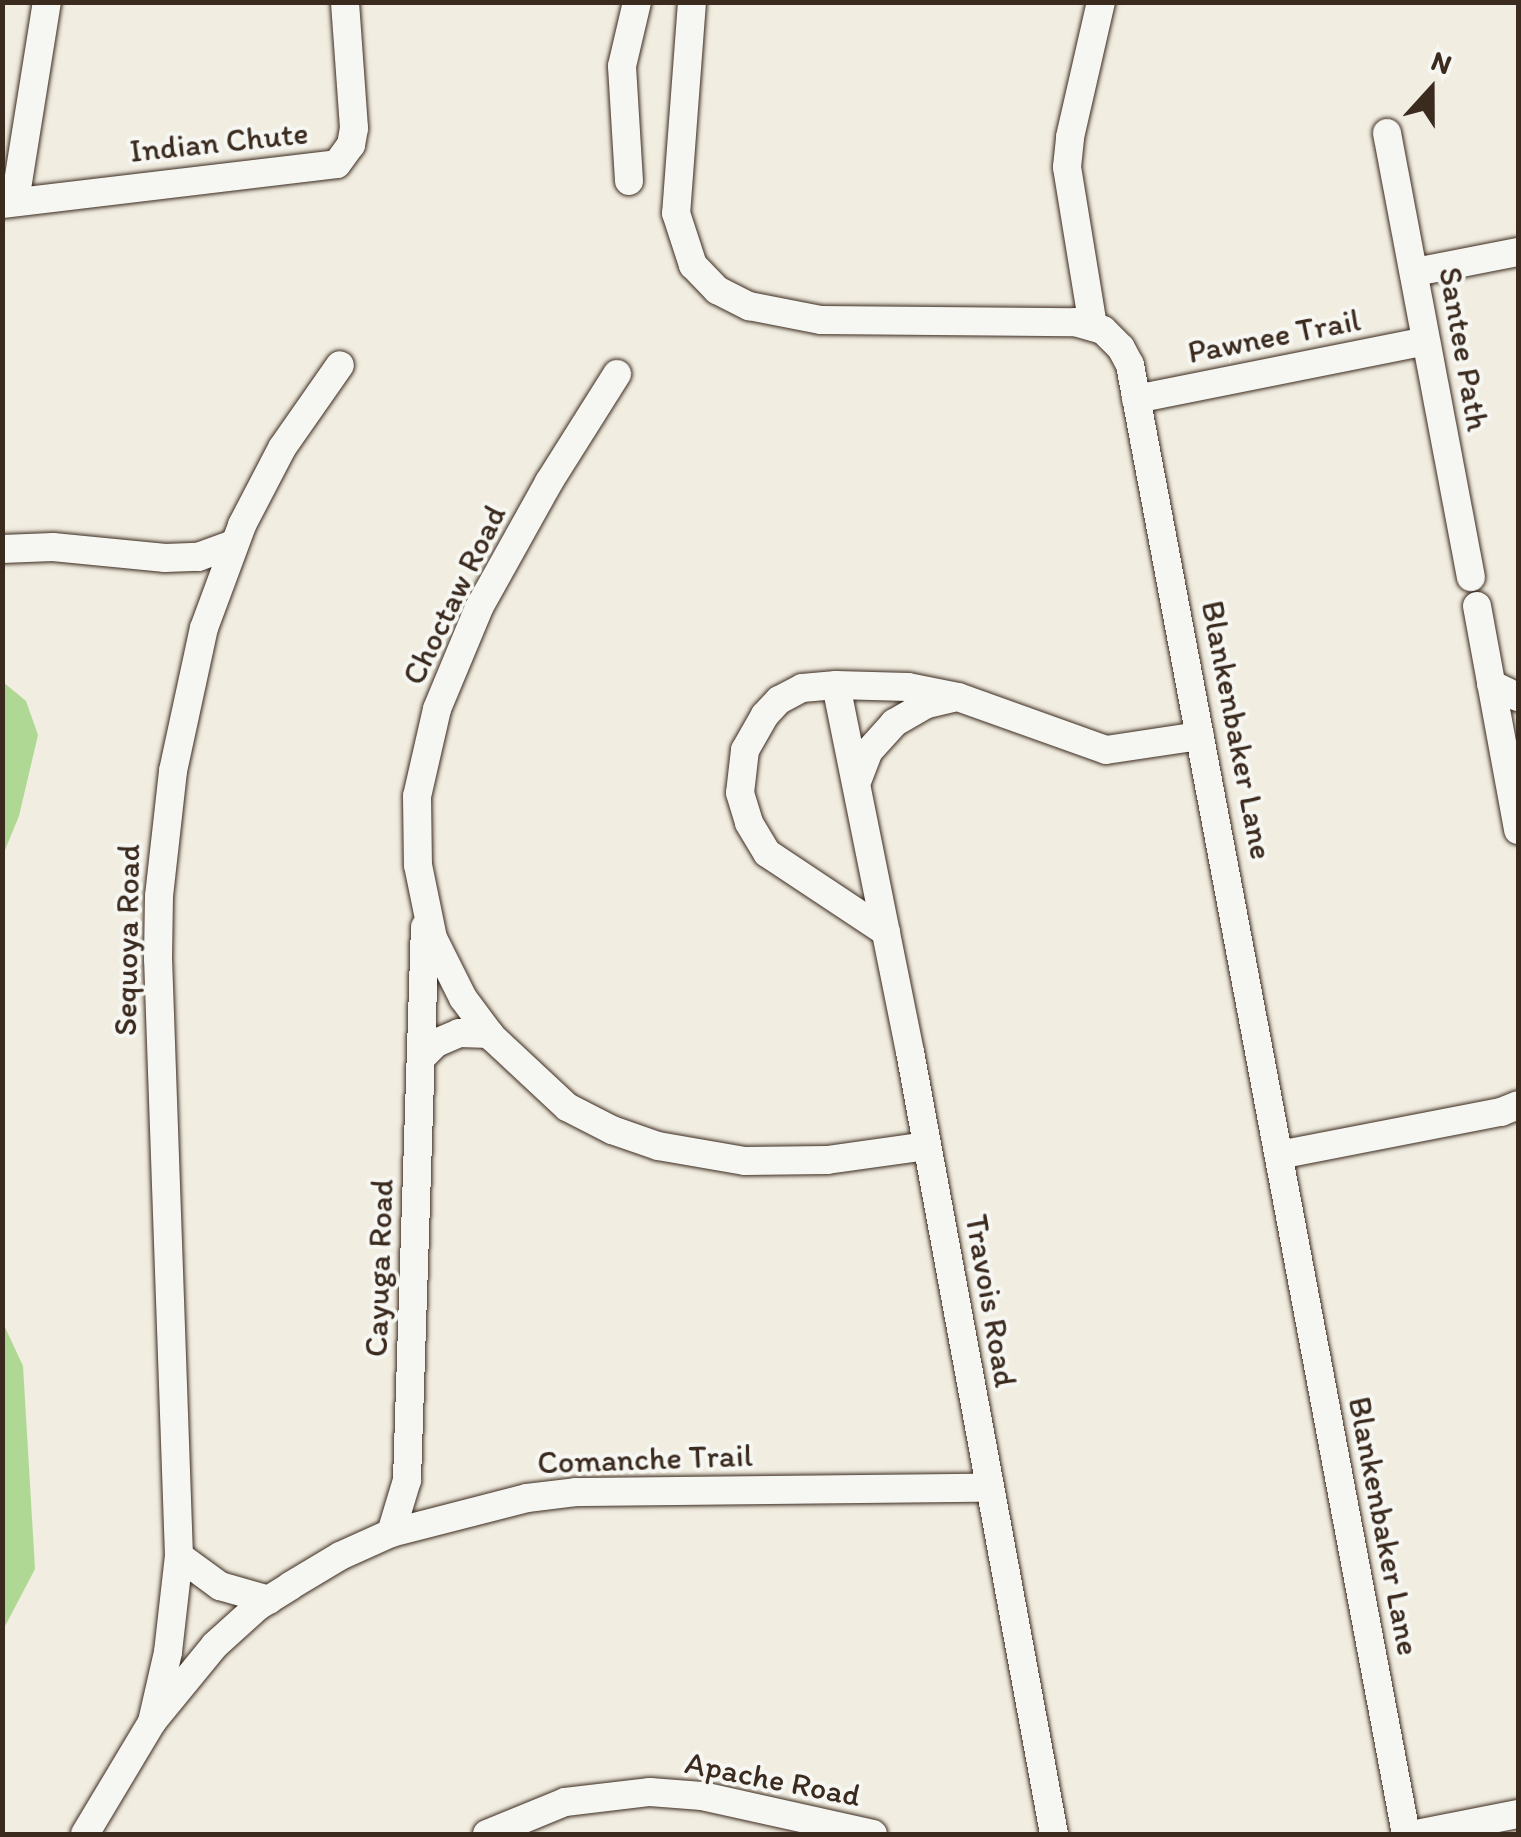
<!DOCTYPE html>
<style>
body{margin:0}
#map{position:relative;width:1521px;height:1837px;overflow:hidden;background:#f1ede0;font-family:Itim,sans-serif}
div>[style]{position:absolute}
.green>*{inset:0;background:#b0d895}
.roads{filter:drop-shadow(0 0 2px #3b2a1e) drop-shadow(0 0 2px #3b2a1e)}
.minor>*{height:28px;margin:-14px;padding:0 14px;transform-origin:14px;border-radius:14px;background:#f6f6f2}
span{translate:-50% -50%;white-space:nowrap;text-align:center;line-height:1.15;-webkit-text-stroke:8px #f6f6f2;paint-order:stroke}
.street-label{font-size:32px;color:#3b2a1e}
.frame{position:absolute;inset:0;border:5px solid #3b2a1e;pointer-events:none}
.north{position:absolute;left:1381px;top:40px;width:100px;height:100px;-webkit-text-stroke:8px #f6f6f2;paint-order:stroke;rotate:21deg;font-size:28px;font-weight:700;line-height:40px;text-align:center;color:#3b2a1e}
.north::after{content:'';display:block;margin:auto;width:35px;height:45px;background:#3b2a1e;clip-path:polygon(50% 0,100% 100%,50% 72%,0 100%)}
</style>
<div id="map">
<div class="green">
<i style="clip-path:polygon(3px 682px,26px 701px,38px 735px,19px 816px,3px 855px)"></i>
<i style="clip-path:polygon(3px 1323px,23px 1366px,35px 1569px,3px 1630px)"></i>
</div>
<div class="roads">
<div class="minor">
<i style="left:692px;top:2px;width:212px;rotate:94.3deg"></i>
<i style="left:676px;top:213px;width:55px;rotate:71.9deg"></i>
<i style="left:693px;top:265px;width:35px;rotate:46deg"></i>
<i style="left:717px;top:290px;width:36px;rotate:27deg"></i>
<i style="left:749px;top:306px;width:73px;rotate:11deg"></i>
<i style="left:821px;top:320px;width:254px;rotate:0.5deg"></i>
<i style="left:1075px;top:322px;width:29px;rotate:16deg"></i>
<i style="left:1103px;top:330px;width:25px;rotate:45deg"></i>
<i style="left:1121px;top:348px;width:19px;rotate:62deg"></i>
<i style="left:1130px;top:365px;width:1495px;rotate:79.36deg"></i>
<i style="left:1387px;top:133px;width:452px;rotate:79.3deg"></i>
<i style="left:629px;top:181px;width:115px;rotate:-93.5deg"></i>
<i style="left:622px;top:66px;width:66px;rotate:-76.8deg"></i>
<i style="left:15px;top:201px;width:202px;rotate:-80.9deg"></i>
<i style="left:2px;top:204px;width:337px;rotate:-6.8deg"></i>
<i style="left:337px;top:164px;width:24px;rotate:-54deg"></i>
<i style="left:351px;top:145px;width:17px;rotate:-80deg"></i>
<i style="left:354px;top:128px;width:126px;rotate:-94.1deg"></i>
<i style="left:1415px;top:272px;width:105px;rotate:-11deg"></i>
<i style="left:1093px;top:326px;width:161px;rotate:-99.3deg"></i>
<i style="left:1067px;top:167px;width:30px;rotate:-84deg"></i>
<i style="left:1070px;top:137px;width:139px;rotate:-77.1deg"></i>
<i style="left:617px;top:374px;width:128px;rotate:122.2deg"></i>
<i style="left:549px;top:482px;width:144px;rotate:119.1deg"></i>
<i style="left:479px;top:608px;width:109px;rotate:112.6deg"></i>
<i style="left:437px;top:709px;width:89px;rotate:102.9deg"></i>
<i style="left:417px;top:796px;width:69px;rotate:89.2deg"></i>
<i style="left:418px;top:865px;width:75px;rotate:78.4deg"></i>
<i style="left:433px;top:938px;width:67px;rotate:63.4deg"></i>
<i style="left:463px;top:998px;width:49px;rotate:53.4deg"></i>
<i style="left:492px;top:1037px;width:103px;rotate:43deg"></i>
<i style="left:567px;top:1107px;width:51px;rotate:27.1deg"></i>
<i style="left:612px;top:1130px;width:49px;rotate:19.2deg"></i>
<i style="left:658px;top:1146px;width:88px;rotate:9.8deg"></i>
<i style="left:745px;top:1161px;width:82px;rotate:-0.7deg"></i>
<i style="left:827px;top:1160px;width:100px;rotate:-8deg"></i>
<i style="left:1136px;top:399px;width:295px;rotate:-11.3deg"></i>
<i style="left:2px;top:549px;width:51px;rotate:-2.2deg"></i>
<i style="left:53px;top:547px;width:113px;rotate:5.6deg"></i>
<i style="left:165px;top:558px;width:33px;rotate:-2deg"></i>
<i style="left:198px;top:557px;width:38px;rotate:-20deg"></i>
<i style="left:1477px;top:606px;width:228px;rotate:79.6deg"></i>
<i style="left:1491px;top:684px;width:30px;rotate:26deg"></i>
<i style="left:836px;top:685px;width:34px;rotate:175deg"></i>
<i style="left:802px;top:688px;width:26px;rotate:152deg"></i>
<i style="left:779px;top:700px;width:21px;rotate:133deg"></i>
<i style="left:765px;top:715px;width:40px;rotate:119.7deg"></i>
<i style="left:745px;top:750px;width:43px;rotate:96.6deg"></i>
<i style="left:740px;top:793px;width:31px;rotate:73deg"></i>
<i style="left:749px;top:823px;width:35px;rotate:59deg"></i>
<i style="left:767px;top:853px;width:143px;rotate:33.6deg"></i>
<i style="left:858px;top:779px;width:30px;rotate:-69deg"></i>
<i style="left:869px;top:751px;width:38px;rotate:-48deg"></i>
<i style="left:894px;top:723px;width:38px;rotate:-30deg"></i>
<i style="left:927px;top:704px;width:26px;rotate:-13deg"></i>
<i style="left:421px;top:1058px;width:21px;rotate:-45deg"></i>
<i style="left:436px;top:1043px;width:25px;rotate:-23deg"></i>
<i style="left:459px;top:1033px;width:31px;rotate:2deg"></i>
<i style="left:1279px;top:1155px;width:226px;rotate:-11deg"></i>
<i style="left:1501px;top:1112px;width:18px;rotate:-22deg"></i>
<i style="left:391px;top:1533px;width:55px;rotate:-73.2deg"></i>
<i style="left:407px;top:1480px;width:553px;rotate:-88.14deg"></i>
<i style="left:179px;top:1556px;width:51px;rotate:36.2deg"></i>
<i style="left:220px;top:1586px;width:51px;rotate:15.9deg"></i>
<i style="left:152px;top:1722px;width:72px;rotate:-77.1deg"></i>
<i style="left:168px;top:1652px;width:97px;rotate:-83.5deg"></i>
<i style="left:179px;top:1556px;width:597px;rotate:-92.01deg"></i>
<i style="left:158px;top:959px;width:63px;rotate:-89.1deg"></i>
<i style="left:159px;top:896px;width:126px;rotate:-83.6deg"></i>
<i style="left:173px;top:771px;width:146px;rotate:-77.8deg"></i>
<i style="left:204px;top:628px;width:110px;rotate:-69.7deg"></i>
<i style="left:242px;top:525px;width:87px;rotate:-62.5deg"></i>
<i style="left:282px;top:448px;width:101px;rotate:-55.1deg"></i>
<i style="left:85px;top:1834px;width:131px;rotate:-59.1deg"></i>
<i style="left:152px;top:1722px;width:99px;rotate:-50.7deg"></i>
<i style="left:215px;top:1645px;width:57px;rotate:-42.1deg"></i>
<i style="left:257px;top:1607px;width:39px;rotate:-32deg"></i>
<i style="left:290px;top:1586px;width:58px;rotate:-31deg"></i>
<i style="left:340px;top:1556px;width:56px;rotate:-24.3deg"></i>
<i style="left:391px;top:1533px;width:140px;rotate:-14.4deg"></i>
<i style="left:527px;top:1498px;width:49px;rotate:-7deg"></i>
<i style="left:576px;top:1492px;width:411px;rotate:-0.6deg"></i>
<i style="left:487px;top:1834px;width:84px;rotate:-22.3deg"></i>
<i style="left:565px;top:1802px;width:86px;rotate:-6.7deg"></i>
<i style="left:650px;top:1792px;width:52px;rotate:4.4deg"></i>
<i style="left:702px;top:1796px;width:175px;rotate:12.5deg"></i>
<i style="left:1054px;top:1834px;width:795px;rotate:-100.43deg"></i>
<i style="left:910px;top:1052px;width:374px;rotate:-101.4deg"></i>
<i style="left:836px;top:685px;width:72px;rotate:1.6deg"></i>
<i style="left:908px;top:687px;width:51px;rotate:11.3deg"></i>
<i style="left:958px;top:697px;width:157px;rotate:19.7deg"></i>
<i style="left:1106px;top:750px;width:95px;rotate:-8.5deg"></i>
<i style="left:1416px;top:1834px;width:104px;rotate:-11.1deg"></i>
</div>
</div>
<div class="street-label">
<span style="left:219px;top:142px;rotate:-6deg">Indian Chute</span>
<span style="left:1274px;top:336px;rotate:-11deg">Pawnee Trail</span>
<span style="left:1464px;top:349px;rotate:80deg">Santee Path</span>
<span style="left:454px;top:595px;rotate:-64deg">Choctaw Road</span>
<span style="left:1237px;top:730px;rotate:79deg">Blankenbaker Lane</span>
<span style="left:127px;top:940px;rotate:-89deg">Sequoya Road</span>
<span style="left:379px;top:1268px;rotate:-88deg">Cayuga Road</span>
<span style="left:991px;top:1301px;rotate:80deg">Travois Road</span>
<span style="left:645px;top:1459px;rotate:-2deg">Comanche Trail</span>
<span style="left:1384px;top:1526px;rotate:79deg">Blankenbaker Lane</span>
<span style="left:773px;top:1779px;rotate:11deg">Apache Road</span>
</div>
<div class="frame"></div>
<div class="north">N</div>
</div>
